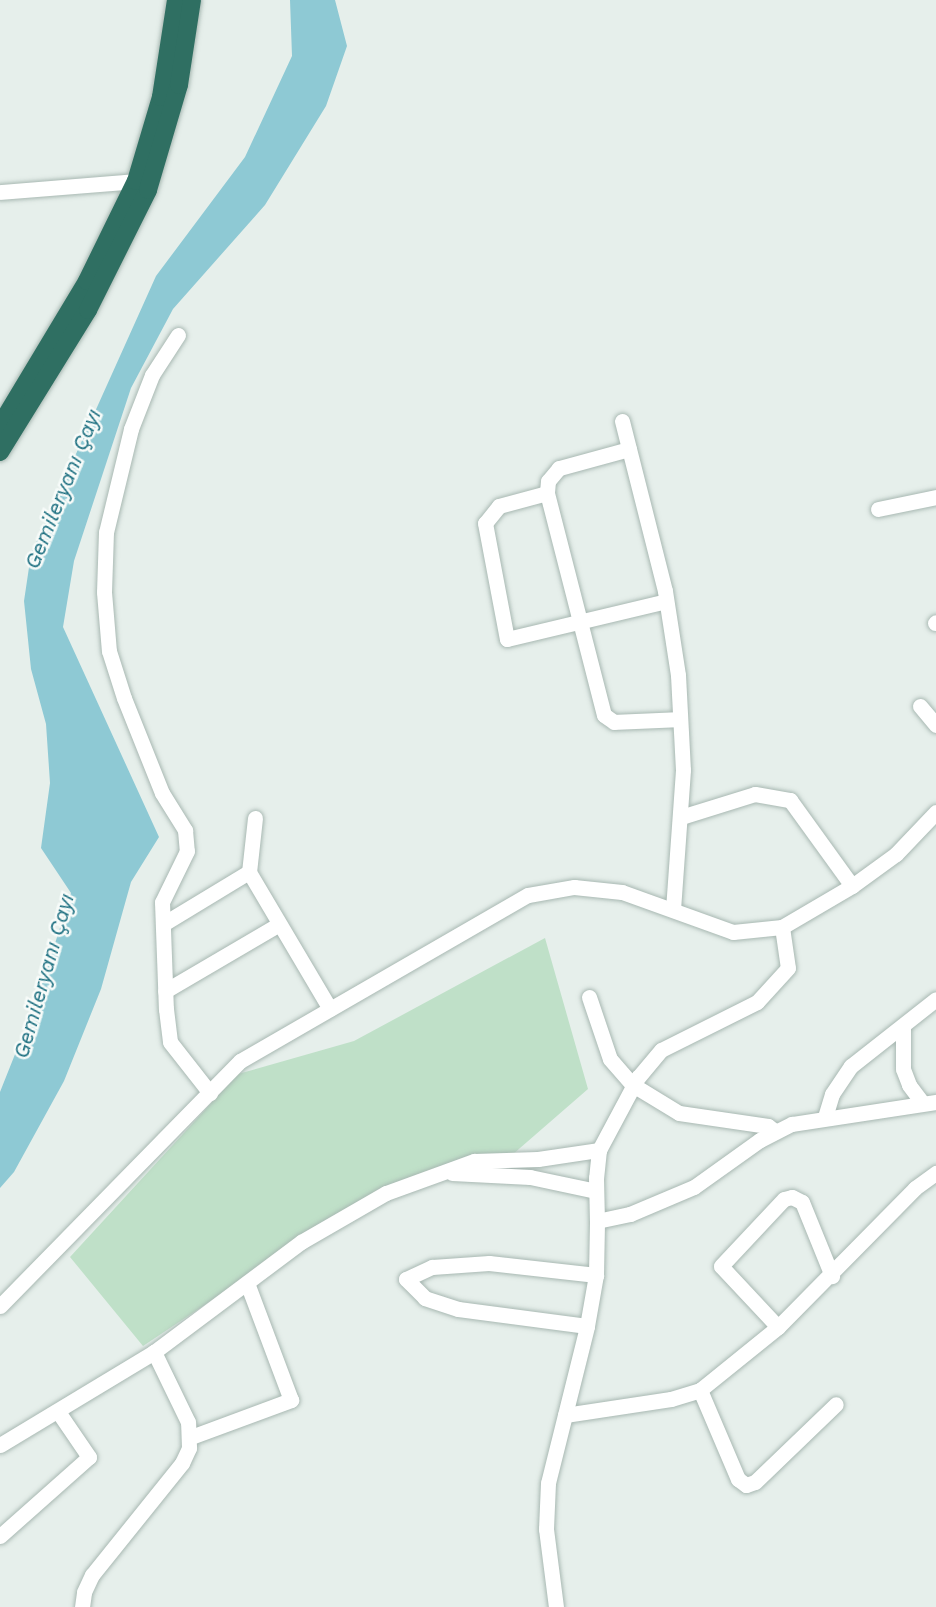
<!DOCTYPE html>
<meta charset="utf-8">
<style>
body{margin:0}
#map{position:relative;width:936px;height:1607px;overflow:hidden;background:#e6efeb;font-family:"Work Sans",sans-serif}
div>[style]{position:absolute}
.green>*{inset:0;background:#bfe0c8}
.water>*{inset:0;background:#8ec9d4}
.roads{filter:drop-shadow(0 0 2px #a8b8b2) drop-shadow(0 0 2px #a8b8b2)}
.minor>*{height:15px;margin:-7.5px;padding:0 7.5px;transform-origin:7.5px;border-radius:7.5px;background:#fff}
.highway>*{height:18px;margin:-9px;padding:0 9px;transform-origin:9px;border-radius:9px;background:#2f6f62}
span{translate:-50% -50%;white-space:nowrap;text-align:center;line-height:1.15;-webkit-text-stroke:5px #f7fbf9;paint-order:stroke}
.water-label{font-size:21px;color:#1c6f80;font-style:italic}
</style>
<div id="map">
<div class="green">
<i style="clip-path:polygon(545px 938px,588px 1089px,512px 1155px,470px 1158px,275px 1258px,143px 1346px,70px 1257px,238px 1074px,354px 1041px)"></i>
</div>
<div class="water">
<i style="clip-path:polygon(290px 0,335px 0,347px 46px,326px 106px,265px 205px,173px 309px,131px 388px,74px 561px,63px 627px,159px 837px,131px 882px,101px 989px,64px 1081px,14px 1172px,0 1188px,0 1092px,39px 994px,71px 893px,41px 848px,50px 783px,46px 724px,31px 669px,24px 601px,31px 554px,156px 276px,245px 157px,292px 56px)"></i>
</div>
<div class="roads">
<div class="minor">
<i style="left:0;top:192px;width:136px;rotate:-4.6deg"></i>
<i style="left:178px;top:335px;width:48px;rotate:123deg"></i>
<i style="left:152px;top:375px;width:58px;rotate:111.3deg"></i>
<i style="left:131px;top:429px;width:106px;rotate:103.6deg"></i>
<i style="left:106px;top:532px;width:60px;rotate:91.9deg"></i>
<i style="left:104px;top:592px;width:59px;rotate:85.2deg"></i>
<i style="left:109px;top:651px;width:49px;rotate:72.3deg"></i>
<i style="left:124px;top:698px;width:102px;rotate:68.2deg"></i>
<i style="left:162px;top:793px;width:44px;rotate:58.1deg"></i>
<i style="left:185px;top:830px;width:21px;rotate:85deg"></i>
<i style="left:187px;top:851px;width:57px;rotate:116.1deg"></i>
<i style="left:162px;top:902px;width:107px;rotate:87.9deg"></i>
<i style="left:166px;top:1009px;width:33px;rotate:83deg"></i>
<i style="left:170px;top:1042px;width:65px;rotate:51.9deg"></i>
<i style="left:622px;top:421px;width:175px;rotate:75.8deg"></i>
<i style="left:665px;top:591px;width:85px;rotate:81.2deg"></i>
<i style="left:678px;top:675px;width:95px;rotate:87deg"></i>
<i style="left:683px;top:770px;width:140px;rotate:94.1deg"></i>
<i style="left:629px;top:449px;width:73px;rotate:164.8deg"></i>
<i style="left:559px;top:468px;width:17px;rotate:130deg"></i>
<i style="left:548px;top:481px;width:12px;rotate:95deg"></i>
<i style="left:547px;top:493px;width:229px;rotate:75.6deg"></i>
<i style="left:604px;top:715px;width:12px;rotate:35deg"></i>
<i style="left:614px;top:722px;width:66px;rotate:-2.6deg"></i>
<i style="left:547px;top:493px;width:50px;rotate:164.8deg"></i>
<i style="left:499px;top:506px;width:22px;rotate:129deg"></i>
<i style="left:485px;top:523px;width:118px;rotate:79.3deg"></i>
<i style="left:507px;top:639px;width:163px;rotate:-13.4deg"></i>
<i style="left:878px;top:509px;width:59px;rotate:-11.7deg"></i>
<i style="left:935px;top:623px;width:1px;rotate:-45deg"></i>
<i style="left:920px;top:706px;width:25px;rotate:50deg"></i>
<i style="left:681px;top:817px;width:77px;rotate:-17.3deg"></i>
<i style="left:755px;top:794px;width:36px;rotate:10deg"></i>
<i style="left:790px;top:800px;width:106px;rotate:54.2deg"></i>
<i style="left:255px;top:818px;width:54px;rotate:96.3deg"></i>
<i style="left:249px;top:872px;width:159px;rotate:59.4deg"></i>
<i style="left:163px;top:924px;width:100px;rotate:-31.2deg"></i>
<i style="left:782px;top:927px;width:41px;rotate:81.7deg"></i>
<i style="left:788px;top:968px;width:46px;rotate:132.4deg"></i>
<i style="left:757px;top:1002px;width:107px;rotate:153.4deg"></i>
<i style="left:661px;top:1050px;width:35px;rotate:130deg"></i>
<i style="left:638px;top:1077px;width:83px;rotate:118.1deg"></i>
<i style="left:599px;top:1150px;width:28px;rotate:96deg"></i>
<i style="left:596px;top:1178px;width:43px;rotate:88.7deg"></i>
<i style="left:597px;top:1221px;width:34px;rotate:-12deg"></i>
<i style="left:630px;top:1214px;width:69px;rotate:-22.9deg"></i>
<i style="left:694px;top:1187px;width:81px;rotate:-35.5deg"></i>
<i style="left:760px;top:1140px;width:36px;rotate:-27deg"></i>
<i style="left:792px;top:1124px;width:146px;rotate:-8.7deg"></i>
<i style="left:165px;top:991px;width:132px;rotate:-30.4deg"></i>
<i style="left:589px;top:997px;width:65px;rotate:71.3deg"></i>
<i style="left:610px;top:1059px;width:35px;rotate:49deg"></i>
<i style="left:633px;top:1085px;width:54px;rotate:31.3deg"></i>
<i style="left:679px;top:1113px;width:90px;rotate:8.3deg"></i>
<i style="left:768px;top:1126px;width:9px;rotate:36deg"></i>
<i style="left:903px;top:1028px;width:41px;rotate:90deg"></i>
<i style="left:903px;top:1069px;width:17px;rotate:69deg"></i>
<i style="left:909px;top:1085px;width:21px;rotate:53deg"></i>
<i style="left:825px;top:1117px;width:24px;rotate:-73deg"></i>
<i style="left:832px;top:1094px;width:34px;rotate:-56deg"></i>
<i style="left:851px;top:1066px;width:108px;rotate:-38.2deg"></i>
<i style="left:452px;top:1173px;width:78px;rotate:2.9deg"></i>
<i style="left:530px;top:1177px;width:67px;rotate:12deg"></i>
<i style="left:0;top:1306px;width:343px;rotate:-45.6deg"></i>
<i style="left:240px;top:1061px;width:332px;rotate:-30deg"></i>
<i style="left:528px;top:895px;width:47px;rotate:-9.9deg"></i>
<i style="left:574px;top:887px;width:48px;rotate:5.9deg"></i>
<i style="left:622px;top:892px;width:118px;rotate:19.8deg"></i>
<i style="left:733px;top:932px;width:49px;rotate:-5.8deg"></i>
<i style="left:782px;top:927px;width:81px;rotate:-30.4deg"></i>
<i style="left:852px;top:886px;width:54px;rotate:-36deg"></i>
<i style="left:896px;top:854px;width:58px;rotate:-46.4deg"></i>
<i style="left:587px;top:1326px;width:130px;rotate:-172.5deg"></i>
<i style="left:458px;top:1309px;width:35px;rotate:-162deg"></i>
<i style="left:425px;top:1298px;width:27px;rotate:-135deg"></i>
<i style="left:406px;top:1279px;width:29px;rotate:-25deg"></i>
<i style="left:432px;top:1267px;width:57px;rotate:-4deg"></i>
<i style="left:489px;top:1263px;width:108px;rotate:6.4deg"></i>
<i style="left:778px;top:1327px;width:83px;rotate:-133.1deg"></i>
<i style="left:721px;top:1266px;width:92px;rotate:-46.8deg"></i>
<i style="left:784px;top:1199px;width:8px;rotate:-14deg"></i>
<i style="left:792px;top:1197px;width:11px;rotate:27deg"></i>
<i style="left:802px;top:1202px;width:80px;rotate:67.9deg"></i>
<i style="left:700px;top:1390px;width:97px;rotate:66.9deg"></i>
<i style="left:738px;top:1479px;width:10px;rotate:37deg"></i>
<i style="left:746px;top:1485px;width:9px;rotate:-18deg"></i>
<i style="left:755px;top:1482px;width:112px;rotate:-43.9deg"></i>
<i style="left:565px;top:1415px;width:107px;rotate:-8.6deg"></i>
<i style="left:671px;top:1399px;width:30px;rotate:-17deg"></i>
<i style="left:700px;top:1390px;width:100px;rotate:-38.9deg"></i>
<i style="left:778px;top:1327px;width:195px;rotate:-45.4deg"></i>
<i style="left:915px;top:1188px;width:26px;rotate:-36deg"></i>
<i style="left:191px;top:1437px;width:107px;rotate:-20.3deg"></i>
<i style="left:291px;top:1400px;width:125px;rotate:-110.6deg"></i>
<i style="left:0;top:1445px;width:180px;rotate:-31.1deg"></i>
<i style="left:154px;top:1352px;width:184px;rotate:-36.8deg"></i>
<i style="left:301px;top:1242px;width:98px;rotate:-30deg"></i>
<i style="left:386px;top:1193px;width:94px;rotate:-20deg"></i>
<i style="left:474px;top:1161px;width:64px;rotate:-1.8deg"></i>
<i style="left:538px;top:1159px;width:62px;rotate:-8.4deg"></i>
<i style="left:0;top:1536px;width:119px;rotate:-41.6deg"></i>
<i style="left:89px;top:1457px;width:53px;rotate:-124.3deg"></i>
<i style="left:82px;top:1607px;width:15px;rotate:-82deg"></i>
<i style="left:84px;top:1592px;width:19px;rotate:-65deg"></i>
<i style="left:92px;top:1575px;width:144px;rotate:-51.2deg"></i>
<i style="left:182px;top:1463px;width:17px;rotate:-65deg"></i>
<i style="left:189px;top:1448px;width:26px;rotate:-92deg"></i>
<i style="left:188px;top:1422px;width:78px;rotate:-115.9deg"></i>
<i style="left:556px;top:1607px;width:79px;rotate:-97.3deg"></i>
<i style="left:546px;top:1529px;width:46px;rotate:-87.5deg"></i>
<i style="left:548px;top:1483px;width:162px;rotate:-76deg"></i>
<i style="left:587px;top:1326px;width:52px;rotate:-80deg"></i>
<i style="left:596px;top:1275px;width:54px;rotate:-88.9deg"></i>
</div>
<div class="highway">
<i style="left:0;top:426px;width:169px;rotate:-59deg"></i>
<i style="left:87px;top:281px;width:111px;rotate:-63.9deg"></i>
<i style="left:136px;top:181px;width:88px;rotate:-73.4deg"></i>
<i style="left:161px;top:97px;width:98px;rotate:-81.2deg"></i>
<i style="left:0;top:452px;width:167px;rotate:-58.2deg"></i>
<i style="left:88px;top:310px;width:134px;rotate:-63.4deg"></i>
<i style="left:148px;top:190px;width:109px;rotate:-73.6deg"></i>
<i style="left:179px;top:85px;width:86px;rotate:-81.3deg"></i>
</div>
</div>
<div class="water-label">
<span style="left:63px;top:489px;rotate:-68deg">Gemileryanı Çayı</span>
<span style="left:44px;top:976px;rotate:-74deg">Gemileryanı Çayı</span>
</div>
</div>
